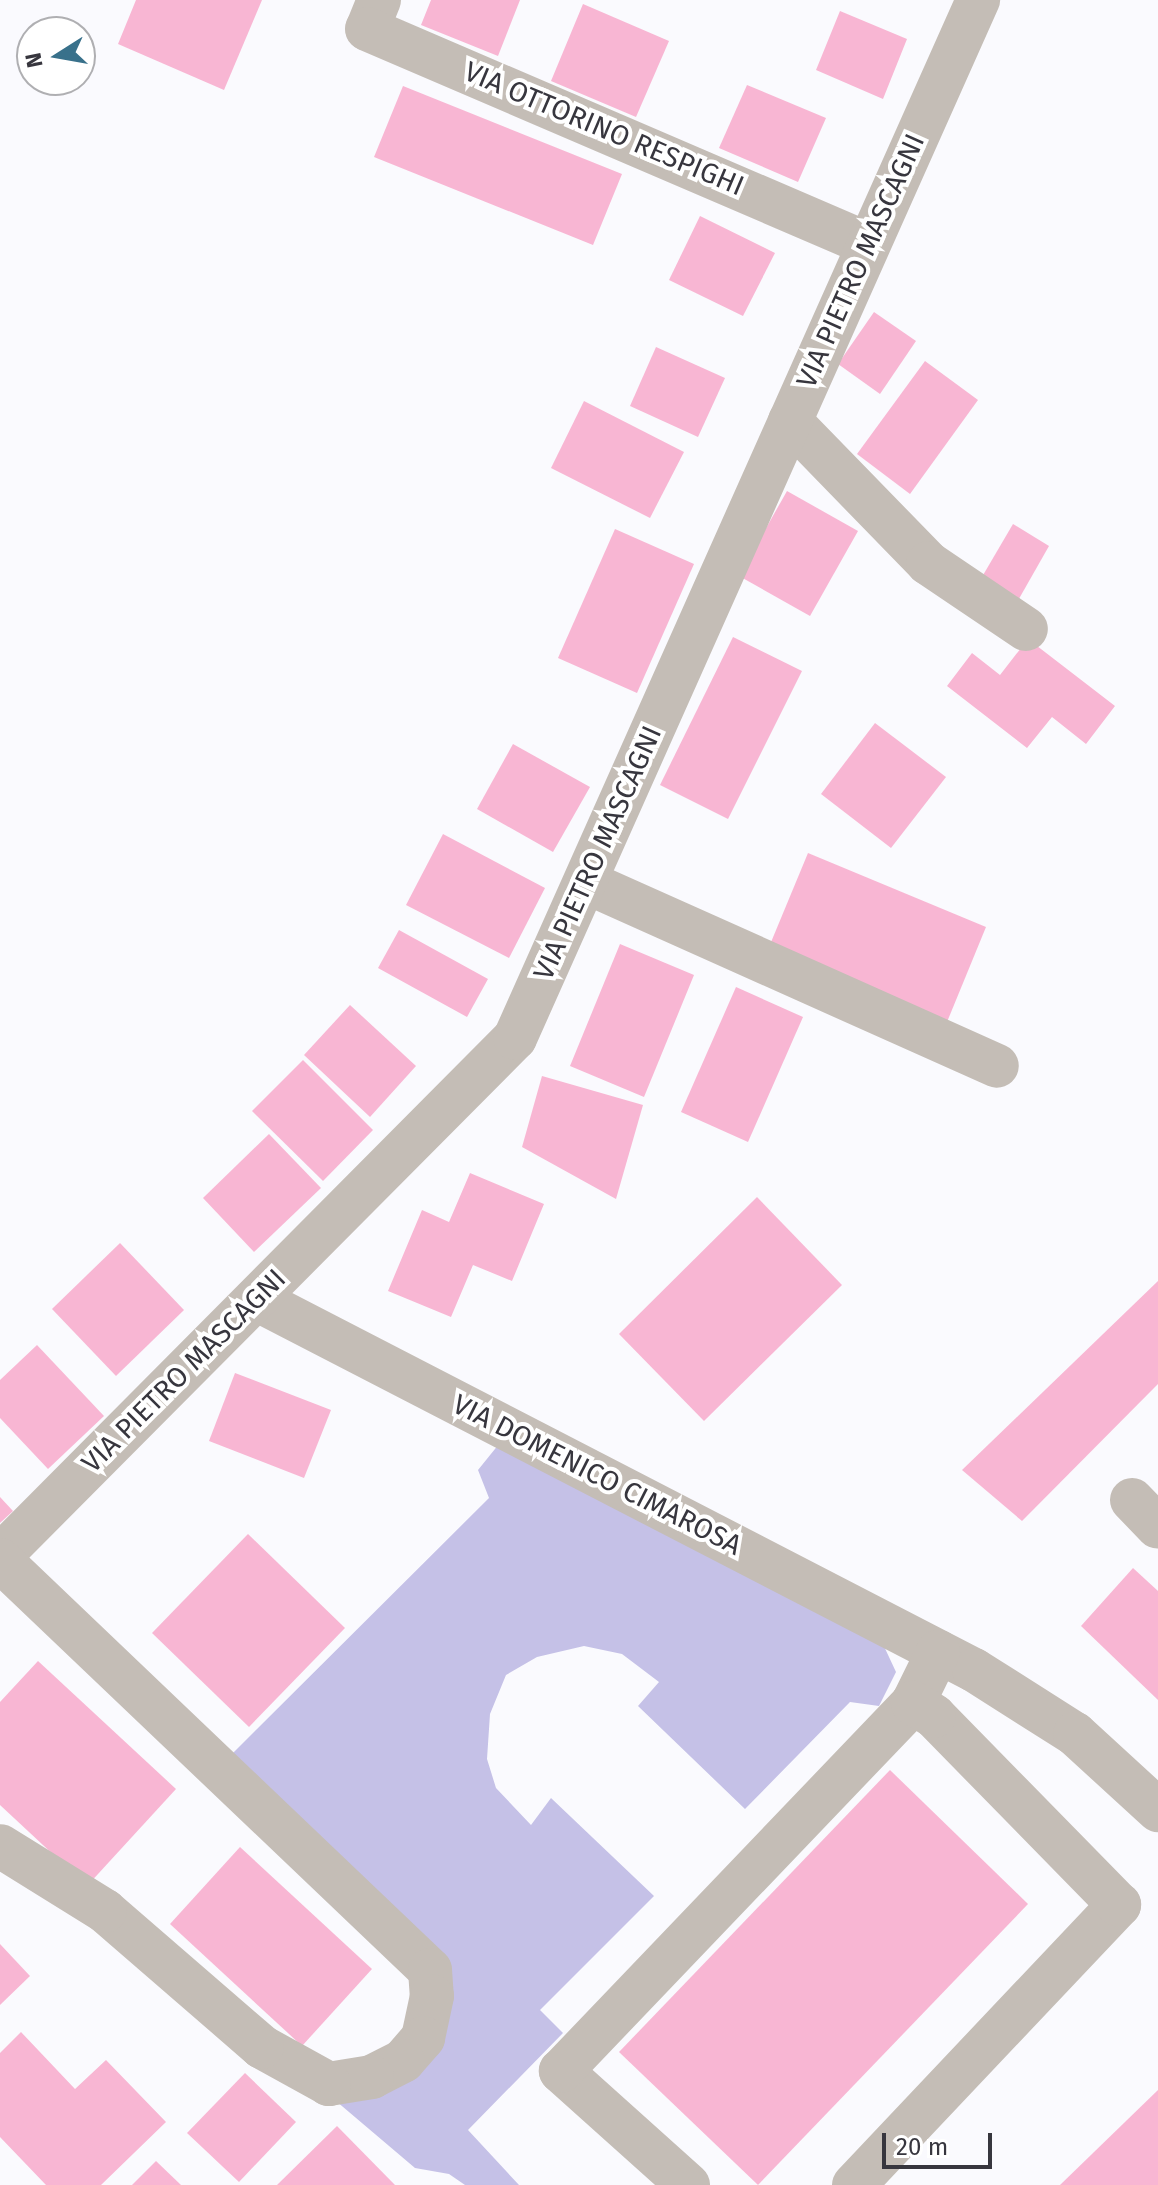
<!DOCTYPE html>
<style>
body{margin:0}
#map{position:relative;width:1158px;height:2185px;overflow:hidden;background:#fafafe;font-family:"Fira Sans",sans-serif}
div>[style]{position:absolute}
.green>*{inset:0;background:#c5c1e7}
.building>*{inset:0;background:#f8b6d3}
.minor>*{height:44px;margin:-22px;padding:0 22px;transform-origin:22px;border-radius:22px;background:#c4bdb6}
span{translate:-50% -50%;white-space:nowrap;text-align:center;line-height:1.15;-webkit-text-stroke:8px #fff;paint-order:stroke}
.street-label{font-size:28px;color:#37363e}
.north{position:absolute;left:16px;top:16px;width:80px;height:80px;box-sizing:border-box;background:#fff;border:2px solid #afafb2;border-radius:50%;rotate:259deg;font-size:22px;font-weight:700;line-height:32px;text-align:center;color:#37363e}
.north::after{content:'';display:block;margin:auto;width:28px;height:36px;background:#39718b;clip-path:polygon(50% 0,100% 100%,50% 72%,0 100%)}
.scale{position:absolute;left:882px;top:2133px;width:110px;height:36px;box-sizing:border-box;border:4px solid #37363e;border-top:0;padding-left:10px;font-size:24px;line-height:28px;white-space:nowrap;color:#37363e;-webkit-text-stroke:6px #fff;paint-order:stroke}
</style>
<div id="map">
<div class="green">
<i style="clip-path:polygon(499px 1444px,882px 1642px,896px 1672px,879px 1706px,850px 1702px,745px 1809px,638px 1706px,659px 1682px,622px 1654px,584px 1646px,537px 1657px,506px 1675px,490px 1714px,487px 1759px,496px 1788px,531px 1825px,551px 1798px,654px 1896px,540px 2010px,563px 2033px,468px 2130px,519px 2185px,465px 2185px,449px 2174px,415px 2168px,336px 2101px,422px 2064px,446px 1971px,233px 1753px,489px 1498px,478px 1470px)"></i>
</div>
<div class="building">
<i style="clip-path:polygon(136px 0,262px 0,224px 90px,118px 44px)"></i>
<i style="clip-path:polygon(431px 0,520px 0,498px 56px,421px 25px)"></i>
<i style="clip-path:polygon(583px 4px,669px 41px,636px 117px,551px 81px)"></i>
<i style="clip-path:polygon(840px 11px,907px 39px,883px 99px,816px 70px)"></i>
<i style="clip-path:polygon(747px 85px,826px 118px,798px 182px,719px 148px)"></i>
<i style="clip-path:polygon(403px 86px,622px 174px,593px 245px,374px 157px)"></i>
<i style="clip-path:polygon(700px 216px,775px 253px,743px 316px,669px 280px)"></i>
<i style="clip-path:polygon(874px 312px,916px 341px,880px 394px,838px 364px)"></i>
<i style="clip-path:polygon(656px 347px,725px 378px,698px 437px,630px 406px)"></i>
<i style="clip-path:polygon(925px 361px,978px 400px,910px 494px,857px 454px)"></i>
<i style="clip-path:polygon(584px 401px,684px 452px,650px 518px,551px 468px)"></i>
<i style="clip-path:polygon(787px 491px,858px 531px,810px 616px,739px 576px)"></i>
<i style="clip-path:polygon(1013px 524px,1049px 546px,1016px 604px,979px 582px)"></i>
<i style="clip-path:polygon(615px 529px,694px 564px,637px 693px,558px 658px)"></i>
<i style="clip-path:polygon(733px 637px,802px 671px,728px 819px,660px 785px)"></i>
<i style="clip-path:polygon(1028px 639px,1115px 706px,1086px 744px,1052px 717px,1027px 748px,947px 686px,972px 653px,1000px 675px)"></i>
<i style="clip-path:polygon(875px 723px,946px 777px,891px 848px,821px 794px)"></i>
<i style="clip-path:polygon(513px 744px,590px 787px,553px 852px,477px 809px)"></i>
<i style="clip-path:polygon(443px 834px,545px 888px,509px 958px,406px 905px)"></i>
<i style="clip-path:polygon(808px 853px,986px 927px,947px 1022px,769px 947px)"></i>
<i style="clip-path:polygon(399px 930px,488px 979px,467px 1017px,378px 968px)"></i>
<i style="clip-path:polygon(620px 944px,694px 975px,644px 1097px,570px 1066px)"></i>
<i style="clip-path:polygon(736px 987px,803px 1017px,748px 1142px,681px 1112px)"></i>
<i style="clip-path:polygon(350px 1005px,416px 1066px,370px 1117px,304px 1055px)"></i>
<i style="clip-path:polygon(303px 1060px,373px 1130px,323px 1181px,252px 1111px)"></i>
<i style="clip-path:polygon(542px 1076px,643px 1105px,616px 1199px,522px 1147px)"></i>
<i style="clip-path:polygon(269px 1134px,321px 1188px,254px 1252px,203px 1198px)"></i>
<i style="clip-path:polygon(470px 1173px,544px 1204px,512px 1281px,473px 1265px,451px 1317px,388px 1291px,422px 1210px,449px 1222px)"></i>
<i style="clip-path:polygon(757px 1197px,842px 1285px,704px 1421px,619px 1334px)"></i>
<i style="clip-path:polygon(120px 1243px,184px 1310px,116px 1376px,52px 1309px)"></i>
<i style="clip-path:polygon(1158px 1281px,1158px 1384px,1022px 1521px,962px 1470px)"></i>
<i style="clip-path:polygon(37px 1345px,104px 1416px,48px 1469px,0 1418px,0 1380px)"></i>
<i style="clip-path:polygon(235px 1373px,331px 1410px,304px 1478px,209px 1441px)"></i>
<i style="clip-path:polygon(0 1497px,13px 1511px,0 1523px)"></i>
<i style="clip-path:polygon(248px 1534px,345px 1628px,249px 1727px,152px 1633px)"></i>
<i style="clip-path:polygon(1133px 1568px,1158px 1591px,1158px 1700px,1081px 1626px)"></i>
<i style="clip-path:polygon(38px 1661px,176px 1789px,87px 1886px,0 1805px,0 1702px)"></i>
<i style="clip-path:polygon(890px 1770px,1028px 1904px,758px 2185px,619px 2052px)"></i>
<i style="clip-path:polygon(240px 1847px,372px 1969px,302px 2046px,170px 1924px)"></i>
<i style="clip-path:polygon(0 1944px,30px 1976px,0 2005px)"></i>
<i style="clip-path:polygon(21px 2032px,75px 2089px,106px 2060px,166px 2122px,101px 2185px,46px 2185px,0 2137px,0 2053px)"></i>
<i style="clip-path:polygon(245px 2073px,296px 2122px,239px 2182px,187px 2133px)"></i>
<i style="clip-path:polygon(1158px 2090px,1158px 2185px,1060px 2185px)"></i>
<i style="clip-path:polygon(337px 2126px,395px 2185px,277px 2185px)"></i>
<i style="clip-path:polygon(156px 2161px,181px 2185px,132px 2185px)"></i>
</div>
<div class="minor">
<i style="left:379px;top:0;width:31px;rotate:112deg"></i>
<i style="left:367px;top:29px;width:545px;rotate:23.23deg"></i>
<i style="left:790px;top:421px;width:198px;rotate:45.8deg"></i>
<i style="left:928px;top:563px;width:118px;rotate:34deg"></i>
<i style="left:586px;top:882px;width:450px;rotate:24.1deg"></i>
<i style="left:256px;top:1299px;width:808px;rotate:27.33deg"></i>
<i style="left:974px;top:1670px;width:120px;rotate:32.4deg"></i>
<i style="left:1075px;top:1734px;width:113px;rotate:42.5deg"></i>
<i style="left:1132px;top:1500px;width:37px;rotate:46deg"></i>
<i style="left:0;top:1556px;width:730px;rotate:-45.17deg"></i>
<i style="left:515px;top:1038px;width:1137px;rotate:-65.96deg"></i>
<i style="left:0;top:1560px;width:594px;rotate:43.64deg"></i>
<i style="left:430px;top:1970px;width:26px;rotate:86deg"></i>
<i style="left:432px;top:1996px;width:43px;rotate:102.1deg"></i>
<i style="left:423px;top:2038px;width:30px;rotate:131deg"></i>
<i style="left:403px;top:2061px;width:35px;rotate:153deg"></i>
<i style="left:372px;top:2077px;width:44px;rotate:170.8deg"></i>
<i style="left:329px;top:2084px;width:77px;rotate:-151.1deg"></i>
<i style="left:262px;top:2047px;width:208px;rotate:-139.1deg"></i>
<i style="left:105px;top:1911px;width:123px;rotate:-148.2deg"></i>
<i style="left:688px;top:2185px;width:171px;rotate:-138.1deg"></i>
<i style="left:561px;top:2071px;width:509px;rotate:-46.27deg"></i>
<i style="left:913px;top:1703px;width:57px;rotate:-63.9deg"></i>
<i style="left:854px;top:2185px;width:386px;rotate:-46.6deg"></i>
<i style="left:1119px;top:1905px;width:264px;rotate:-134.4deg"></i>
<i style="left:934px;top:1716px;width:25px;rotate:-148deg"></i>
</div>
<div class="street-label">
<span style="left:604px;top:129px;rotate:23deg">VIA OTTORINO RESPIGHI</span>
<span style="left:861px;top:261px;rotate:-66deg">VIA PIETRO MASCAGNI</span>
<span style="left:598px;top:853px;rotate:-66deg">VIA PIETRO MASCAGNI</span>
<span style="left:184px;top:1371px;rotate:-45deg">VIA PIETRO MASCAGNI</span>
<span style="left:597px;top:1475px;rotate:27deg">VIA DOMENICO CIMAROSA</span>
</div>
<div class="north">N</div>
<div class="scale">20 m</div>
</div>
